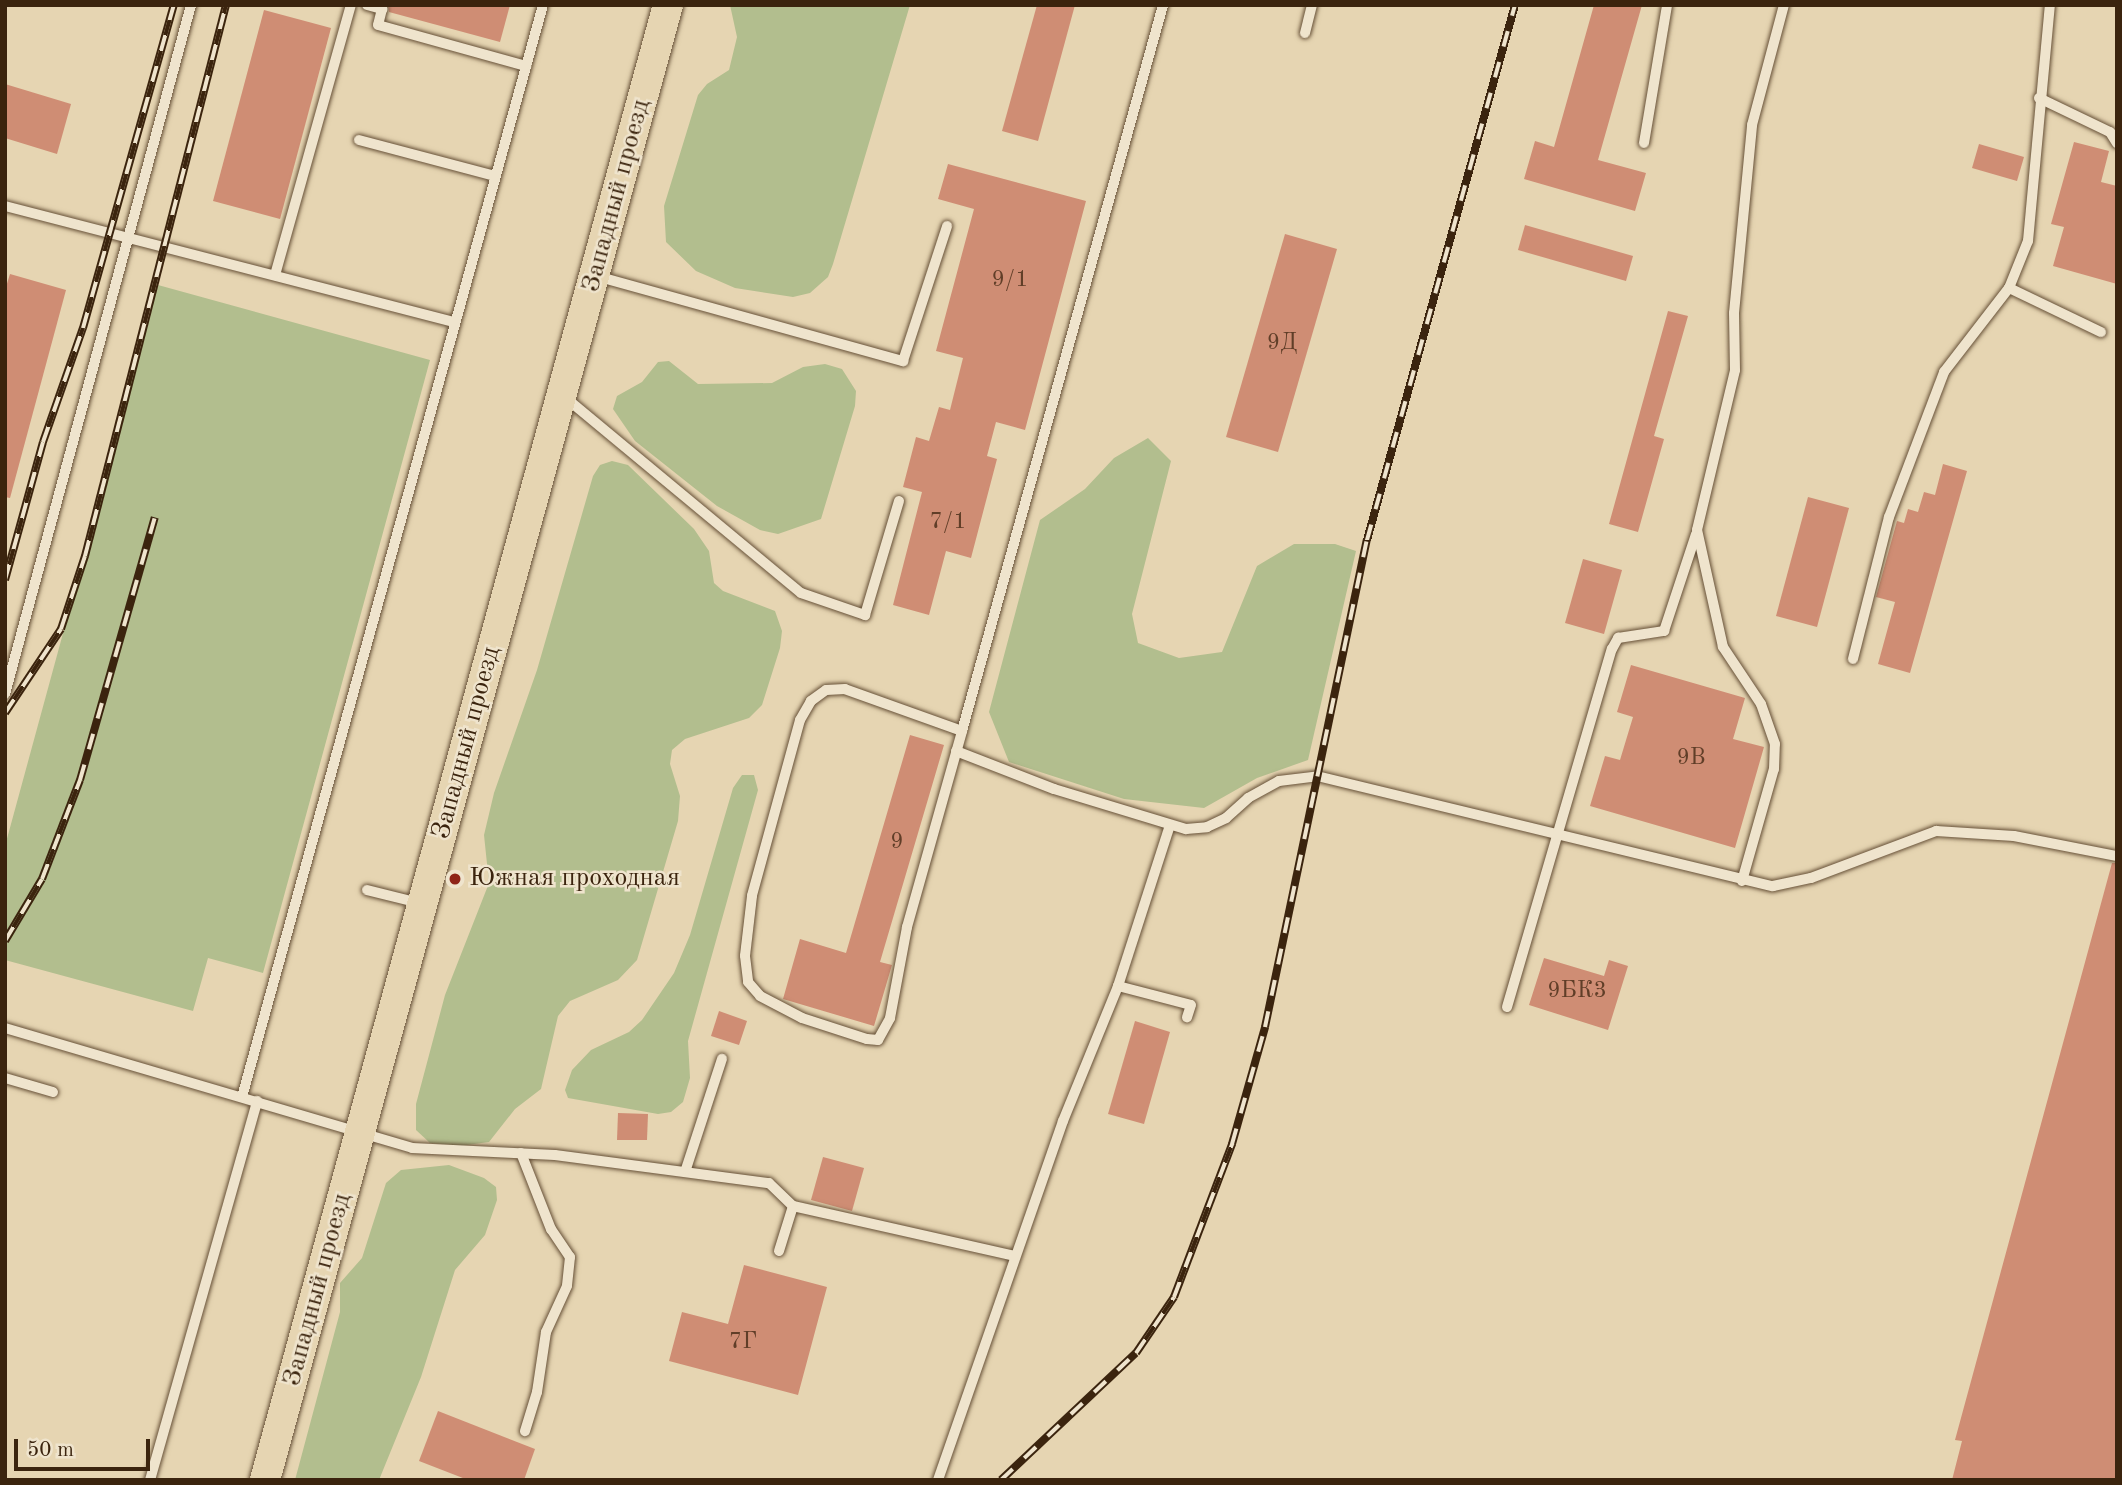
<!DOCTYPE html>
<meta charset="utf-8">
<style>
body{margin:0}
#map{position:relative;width:2122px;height:1485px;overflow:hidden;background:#e6d5b2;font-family:"Old Standard TT",serif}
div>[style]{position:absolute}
.green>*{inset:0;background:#b2be8e}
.building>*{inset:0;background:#cf8d74}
.roads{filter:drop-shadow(0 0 2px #665037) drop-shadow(0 0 2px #665037)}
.lane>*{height:10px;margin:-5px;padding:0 5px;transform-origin:5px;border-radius:5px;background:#efe4cd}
.primary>*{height:30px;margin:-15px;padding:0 15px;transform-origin:15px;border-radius:15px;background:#e6d5b2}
.rail>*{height:8px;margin-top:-4px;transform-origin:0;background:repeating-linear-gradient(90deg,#efe4cd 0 16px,#3b240e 0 32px);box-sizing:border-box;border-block:2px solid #3b240e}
.dots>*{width:19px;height:19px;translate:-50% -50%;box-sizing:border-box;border:4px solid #efe4cd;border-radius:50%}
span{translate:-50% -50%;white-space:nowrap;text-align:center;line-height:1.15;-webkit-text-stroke:5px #efe4cd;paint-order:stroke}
.number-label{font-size:23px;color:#603e28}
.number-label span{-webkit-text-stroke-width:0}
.street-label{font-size:26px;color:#3b240e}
.poi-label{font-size:26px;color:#3b240e}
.left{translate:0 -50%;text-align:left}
.frame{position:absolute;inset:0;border:7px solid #3b240e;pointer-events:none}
.scale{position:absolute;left:14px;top:1439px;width:136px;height:32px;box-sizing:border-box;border:4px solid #3b240e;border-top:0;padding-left:9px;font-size:21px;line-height:24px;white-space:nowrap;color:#3b240e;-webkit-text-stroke:5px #efe4cd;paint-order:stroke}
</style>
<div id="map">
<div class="green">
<i style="clip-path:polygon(730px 5px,910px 5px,833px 264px,828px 277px,810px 293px,793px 297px,735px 288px,696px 271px,666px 242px,664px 206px,698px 95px,707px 84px,729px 70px,737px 37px)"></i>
<i style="clip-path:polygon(158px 285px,430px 360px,263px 973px,208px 958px,193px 1011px,5px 960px,5px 846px)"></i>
<i style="clip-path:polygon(669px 361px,698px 384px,772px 383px,803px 367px,825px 364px,842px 369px,856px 391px,855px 406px,821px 519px,778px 534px,760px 530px,717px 506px,635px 441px,613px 409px,617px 396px,642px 382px,658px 362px)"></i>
<i style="clip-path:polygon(1148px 438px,1171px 461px,1132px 614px,1138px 643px,1179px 658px,1222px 652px,1257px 566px,1294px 544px,1335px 544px,1356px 551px,1308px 760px,1257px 778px,1204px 808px,1124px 799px,1009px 762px,989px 712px,1040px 520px,1085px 489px,1114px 458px)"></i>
<i style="clip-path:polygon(612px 461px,628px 465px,694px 529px,709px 551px,714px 583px,723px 591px,775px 611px,782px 631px,780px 648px,762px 705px,749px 718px,685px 739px,672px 750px,670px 764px,680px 796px,678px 821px,637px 960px,618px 980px,570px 1001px,558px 1016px,541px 1089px,515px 1109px,489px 1142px,460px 1146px,430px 1143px,416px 1130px,416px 1104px,445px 995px,489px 883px,484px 835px,494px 793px,537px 670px,593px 476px,600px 465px)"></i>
<i style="clip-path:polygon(742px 775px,754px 775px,758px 790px,688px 1041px,690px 1078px,683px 1102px,671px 1112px,658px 1114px,568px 1098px,565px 1090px,572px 1070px,591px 1050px,629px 1032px,642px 1020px,674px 973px,690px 935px,733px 788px)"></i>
<i style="clip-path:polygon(449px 1165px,484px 1178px,496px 1187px,497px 1200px,485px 1235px,455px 1270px,421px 1377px,379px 1480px,295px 1480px,340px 1312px,340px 1283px,362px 1258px,386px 1183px,401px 1170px)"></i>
</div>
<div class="building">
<i style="clip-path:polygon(388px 5px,510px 5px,500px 42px,389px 12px)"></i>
<i style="clip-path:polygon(1037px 5px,1075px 5px,1038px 141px,1002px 131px)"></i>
<i style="clip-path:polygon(1594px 5px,1642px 5px,1598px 160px,1646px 173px,1635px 211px,1524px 179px,1535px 141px,1554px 147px)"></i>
<i style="clip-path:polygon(264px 10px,331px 28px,280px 219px,213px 201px)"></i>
<i style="clip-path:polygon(5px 84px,71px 104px,57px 154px,5px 138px)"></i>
<i style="clip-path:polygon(2074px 142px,2109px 151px,2101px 182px,2117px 186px,2117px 284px,2053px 266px,2064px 227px,2051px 224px)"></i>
<i style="clip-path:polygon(1979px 144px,2024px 157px,2017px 181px,1972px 168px)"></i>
<i style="clip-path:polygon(948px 164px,1086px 201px,1025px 430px,996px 422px,987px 456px,997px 459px,971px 558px,946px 551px,929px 615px,893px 605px,922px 492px,903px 487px,916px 437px,929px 441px,939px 407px,950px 410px,963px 358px,936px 351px,974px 209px,938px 199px)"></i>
<i style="clip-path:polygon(1525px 225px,1633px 256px,1626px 281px,1518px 250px)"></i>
<i style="clip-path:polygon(1285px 234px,1337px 249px,1278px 452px,1226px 437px)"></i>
<i style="clip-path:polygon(10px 274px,66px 290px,10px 498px,5px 497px,5px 290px)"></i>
<i style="clip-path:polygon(1668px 311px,1688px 316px,1654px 436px,1664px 439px,1638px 532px,1609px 524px)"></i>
<i style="clip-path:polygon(1943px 464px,1967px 471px,1910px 673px,1878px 664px,1895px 602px,1876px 597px,1897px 521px,1904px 523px,1908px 509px,1918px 512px,1924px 492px,1935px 495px)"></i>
<i style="clip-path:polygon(1808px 497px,1849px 508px,1817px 627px,1776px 616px)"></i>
<i style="clip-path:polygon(1583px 559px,1622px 570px,1604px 634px,1565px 623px)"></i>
<i style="clip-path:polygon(1631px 665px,1745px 698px,1733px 739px,1764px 747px,1735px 848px,1590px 806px,1605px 756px,1620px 760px,1633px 717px,1617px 712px)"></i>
<i style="clip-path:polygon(910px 735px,944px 745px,880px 962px,892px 965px,874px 1026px,783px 999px,800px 939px,846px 953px)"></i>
<i style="clip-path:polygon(2112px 863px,2117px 863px,2117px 1480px,1952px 1480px,1962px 1441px,1955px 1440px)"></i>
<i style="clip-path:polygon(1544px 958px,1604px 976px,1609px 960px,1628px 966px,1608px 1030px,1529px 1005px)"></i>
<i style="clip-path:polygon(719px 1011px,747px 1021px,739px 1045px,711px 1036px)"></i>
<i style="clip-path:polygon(1135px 1021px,1170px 1032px,1144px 1124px,1108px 1114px)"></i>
<i style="clip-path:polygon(618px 1113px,648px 1114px,647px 1140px,617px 1140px)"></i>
<i style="clip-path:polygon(823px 1157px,864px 1168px,852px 1211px,811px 1200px)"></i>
<i style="clip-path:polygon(744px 1265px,827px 1287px,798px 1395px,669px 1361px,682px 1312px,728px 1324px)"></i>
<i style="clip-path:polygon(438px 1411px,535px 1449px,524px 1480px,468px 1480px,419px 1461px)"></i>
</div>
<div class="roads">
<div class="lane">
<i style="left:367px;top:5px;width:16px;rotate:15deg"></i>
<i style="left:382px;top:9px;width:16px;rotate:104deg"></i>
<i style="left:378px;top:25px;width:154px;rotate:15.5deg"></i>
<i style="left:1305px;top:33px;width:29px;rotate:-76deg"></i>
<i style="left:2039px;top:98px;width:79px;rotate:25.6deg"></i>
<i style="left:2110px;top:132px;width:13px;rotate:58deg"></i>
<i style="left:359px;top:140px;width:141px;rotate:14.8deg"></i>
<i style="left:1644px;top:143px;width:140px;rotate:-80.5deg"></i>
<i style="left:5px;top:206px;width:464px;rotate:14.5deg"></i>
<i style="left:275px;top:275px;width:280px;rotate:-74.3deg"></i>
<i style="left:596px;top:276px;width:319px;rotate:15.5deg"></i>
<i style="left:903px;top:361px;width:142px;rotate:-71.9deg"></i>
<i style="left:2009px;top:288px;width:102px;rotate:25.6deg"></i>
<i style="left:566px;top:398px;width:305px;rotate:39.7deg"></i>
<i style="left:801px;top:593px;width:68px;rotate:19deg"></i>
<i style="left:865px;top:615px;width:119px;rotate:-73.4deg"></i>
<i style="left:1853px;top:659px;width:146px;rotate:-75.8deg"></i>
<i style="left:1889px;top:517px;width:155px;rotate:-69.2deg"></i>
<i style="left:1944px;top:372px;width:106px;rotate:-52.3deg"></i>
<i style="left:2009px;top:288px;width:51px;rotate:-68deg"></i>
<i style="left:2028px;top:241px;width:237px;rotate:-84.7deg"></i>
<i style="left:5px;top:694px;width:714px;rotate:-74.89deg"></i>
<i style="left:962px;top:731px;width:124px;rotate:-160.3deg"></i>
<i style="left:845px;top:689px;width:19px;rotate:177deg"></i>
<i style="left:826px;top:690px;width:19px;rotate:144deg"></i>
<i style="left:811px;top:701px;width:22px;rotate:120deg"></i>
<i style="left:800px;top:720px;width:182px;rotate:105.3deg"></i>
<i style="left:752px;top:896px;width:60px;rotate:96.7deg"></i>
<i style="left:745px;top:956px;width:26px;rotate:83deg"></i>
<i style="left:748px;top:982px;width:18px;rotate:49deg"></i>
<i style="left:760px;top:996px;width:47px;rotate:27.6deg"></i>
<i style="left:802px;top:1018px;width:68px;rotate:17.9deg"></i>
<i style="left:867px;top:1039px;width:11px;rotate:5deg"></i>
<i style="left:878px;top:1040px;width:25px;rotate:-61deg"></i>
<i style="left:890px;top:1018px;width:93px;rotate:-79.4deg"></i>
<i style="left:907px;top:927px;width:204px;rotate:-74.3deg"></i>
<i style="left:962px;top:731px;width:753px;rotate:-74.52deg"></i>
<i style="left:956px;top:751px;width:105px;rotate:21.2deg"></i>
<i style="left:1054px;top:789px;width:138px;rotate:16.9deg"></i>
<i style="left:1186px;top:829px;width:21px;rotate:-5deg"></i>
<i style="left:1207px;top:827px;width:21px;rotate:-25deg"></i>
<i style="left:1226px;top:818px;width:30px;rotate:-42deg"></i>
<i style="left:1248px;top:798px;width:35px;rotate:-29deg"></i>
<i style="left:1279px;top:781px;width:38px;rotate:-7deg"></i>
<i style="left:1317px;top:776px;width:469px;rotate:13.6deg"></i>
<i style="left:1773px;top:886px;width:39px;rotate:-12deg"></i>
<i style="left:1811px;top:878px;width:134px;rotate:-20.6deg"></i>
<i style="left:1936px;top:831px;width:78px;rotate:3.7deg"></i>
<i style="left:2014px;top:836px;width:105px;rotate:11deg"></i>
<i style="left:1742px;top:881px;width:116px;rotate:-74.1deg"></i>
<i style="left:1774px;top:769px;width:25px;rotate:-88deg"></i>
<i style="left:1775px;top:744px;width:42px;rotate:-109.3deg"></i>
<i style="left:1761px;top:704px;width:69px;rotate:-123.7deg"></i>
<i style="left:1723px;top:647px;width:120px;rotate:-102.5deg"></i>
<i style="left:1697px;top:530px;width:164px;rotate:-76.6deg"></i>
<i style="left:1735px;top:370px;width:57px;rotate:-91deg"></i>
<i style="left:1734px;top:313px;width:189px;rotate:-84.5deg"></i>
<i style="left:1752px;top:125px;width:124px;rotate:-75.1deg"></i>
<i style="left:367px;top:890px;width:54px;rotate:14deg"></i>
<i style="left:1118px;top:986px;width:75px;rotate:14.6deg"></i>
<i style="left:1191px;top:1005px;width:13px;rotate:108deg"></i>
<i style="left:1507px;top:1007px;width:373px;rotate:-73.7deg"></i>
<i style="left:1612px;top:649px;width:13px;rotate:-61deg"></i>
<i style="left:1618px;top:638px;width:47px;rotate:-8.7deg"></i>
<i style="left:1664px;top:631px;width:102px;rotate:-71.7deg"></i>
<i style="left:5px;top:1028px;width:424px;rotate:16.4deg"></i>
<i style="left:412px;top:1148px;width:143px;rotate:2.8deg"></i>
<i style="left:555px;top:1155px;width:216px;rotate:7.5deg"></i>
<i style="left:769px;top:1183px;width:33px;rotate:44deg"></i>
<i style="left:793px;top:1206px;width:227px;rotate:12.7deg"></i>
<i style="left:5px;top:1078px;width:50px;rotate:16.3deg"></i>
<i style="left:242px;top:1097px;width:1133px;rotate:-74.59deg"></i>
<i style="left:521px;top:1153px;width:82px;rotate:68.5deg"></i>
<i style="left:551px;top:1229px;width:34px;rotate:56deg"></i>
<i style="left:570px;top:1257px;width:29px;rotate:96deg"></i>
<i style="left:567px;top:1286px;width:51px;rotate:114.5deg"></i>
<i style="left:546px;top:1332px;width:61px;rotate:98.5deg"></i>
<i style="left:537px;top:1392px;width:41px;rotate:107.1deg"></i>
<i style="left:686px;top:1169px;width:116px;rotate:-71.9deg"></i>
<i style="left:779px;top:1251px;width:47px;rotate:-72.7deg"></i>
<i style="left:150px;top:1480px;width:394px;rotate:-74.2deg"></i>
<i style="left:938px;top:1480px;width:380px;rotate:-70.8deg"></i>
<i style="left:1063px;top:1121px;width:146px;rotate:-67.8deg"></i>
<i style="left:1118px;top:986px;width:169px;rotate:-72.1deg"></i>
</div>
<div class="primary">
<i style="left:265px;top:1480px;width:1529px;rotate:-74.72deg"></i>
</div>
</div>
<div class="rail">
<i style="left:5px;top:580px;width:143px;rotate:-74.6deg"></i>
<i style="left:43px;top:442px;width:121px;rotate:-70.7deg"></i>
<i style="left:83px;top:328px;width:336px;rotate:-74.3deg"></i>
<i style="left:5px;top:713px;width:101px;rotate:-56.3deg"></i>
<i style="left:61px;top:629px;width:77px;rotate:-71.8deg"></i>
<i style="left:85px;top:556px;width:569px;rotate:-75.65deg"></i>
<i style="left:5px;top:941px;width:72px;rotate:-59.2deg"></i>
<i style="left:42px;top:879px;width:106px;rotate:-69deg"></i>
<i style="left:80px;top:780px;width:273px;rotate:-74.1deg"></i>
<i style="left:1001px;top:1480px;width:185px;rotate:-43.3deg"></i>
<i style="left:1136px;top:1353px;width:68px;rotate:-55.8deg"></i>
<i style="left:1174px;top:1297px;width:164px;rotate:-69.2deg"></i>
<i style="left:1232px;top:1144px;width:122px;rotate:-74.2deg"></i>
<i style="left:1265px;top:1027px;width:498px;rotate:-78.2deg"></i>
<i style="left:1367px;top:540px;width:555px;rotate:-74.54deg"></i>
</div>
<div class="dots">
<i style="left:455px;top:879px;background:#8f2418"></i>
</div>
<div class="number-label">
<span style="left:1010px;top:280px">9/1</span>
<span style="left:1282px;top:343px">9Д</span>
<span style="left:948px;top:522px">7/1</span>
<span style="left:1691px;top:758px">9В</span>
<span style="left:897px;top:842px">9</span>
<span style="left:1577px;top:991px">9БК3</span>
<span style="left:743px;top:1342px">7Г</span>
</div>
<div class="street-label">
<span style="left:617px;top:196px;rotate:-75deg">Западный проезд</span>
<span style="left:467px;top:743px;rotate:-75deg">Западный проезд</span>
<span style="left:318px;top:1290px;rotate:-75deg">Западный проезд</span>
</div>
<div class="poi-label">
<span class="left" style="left:469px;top:879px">Южная проходная</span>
</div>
<div class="frame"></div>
<div class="scale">50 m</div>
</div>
